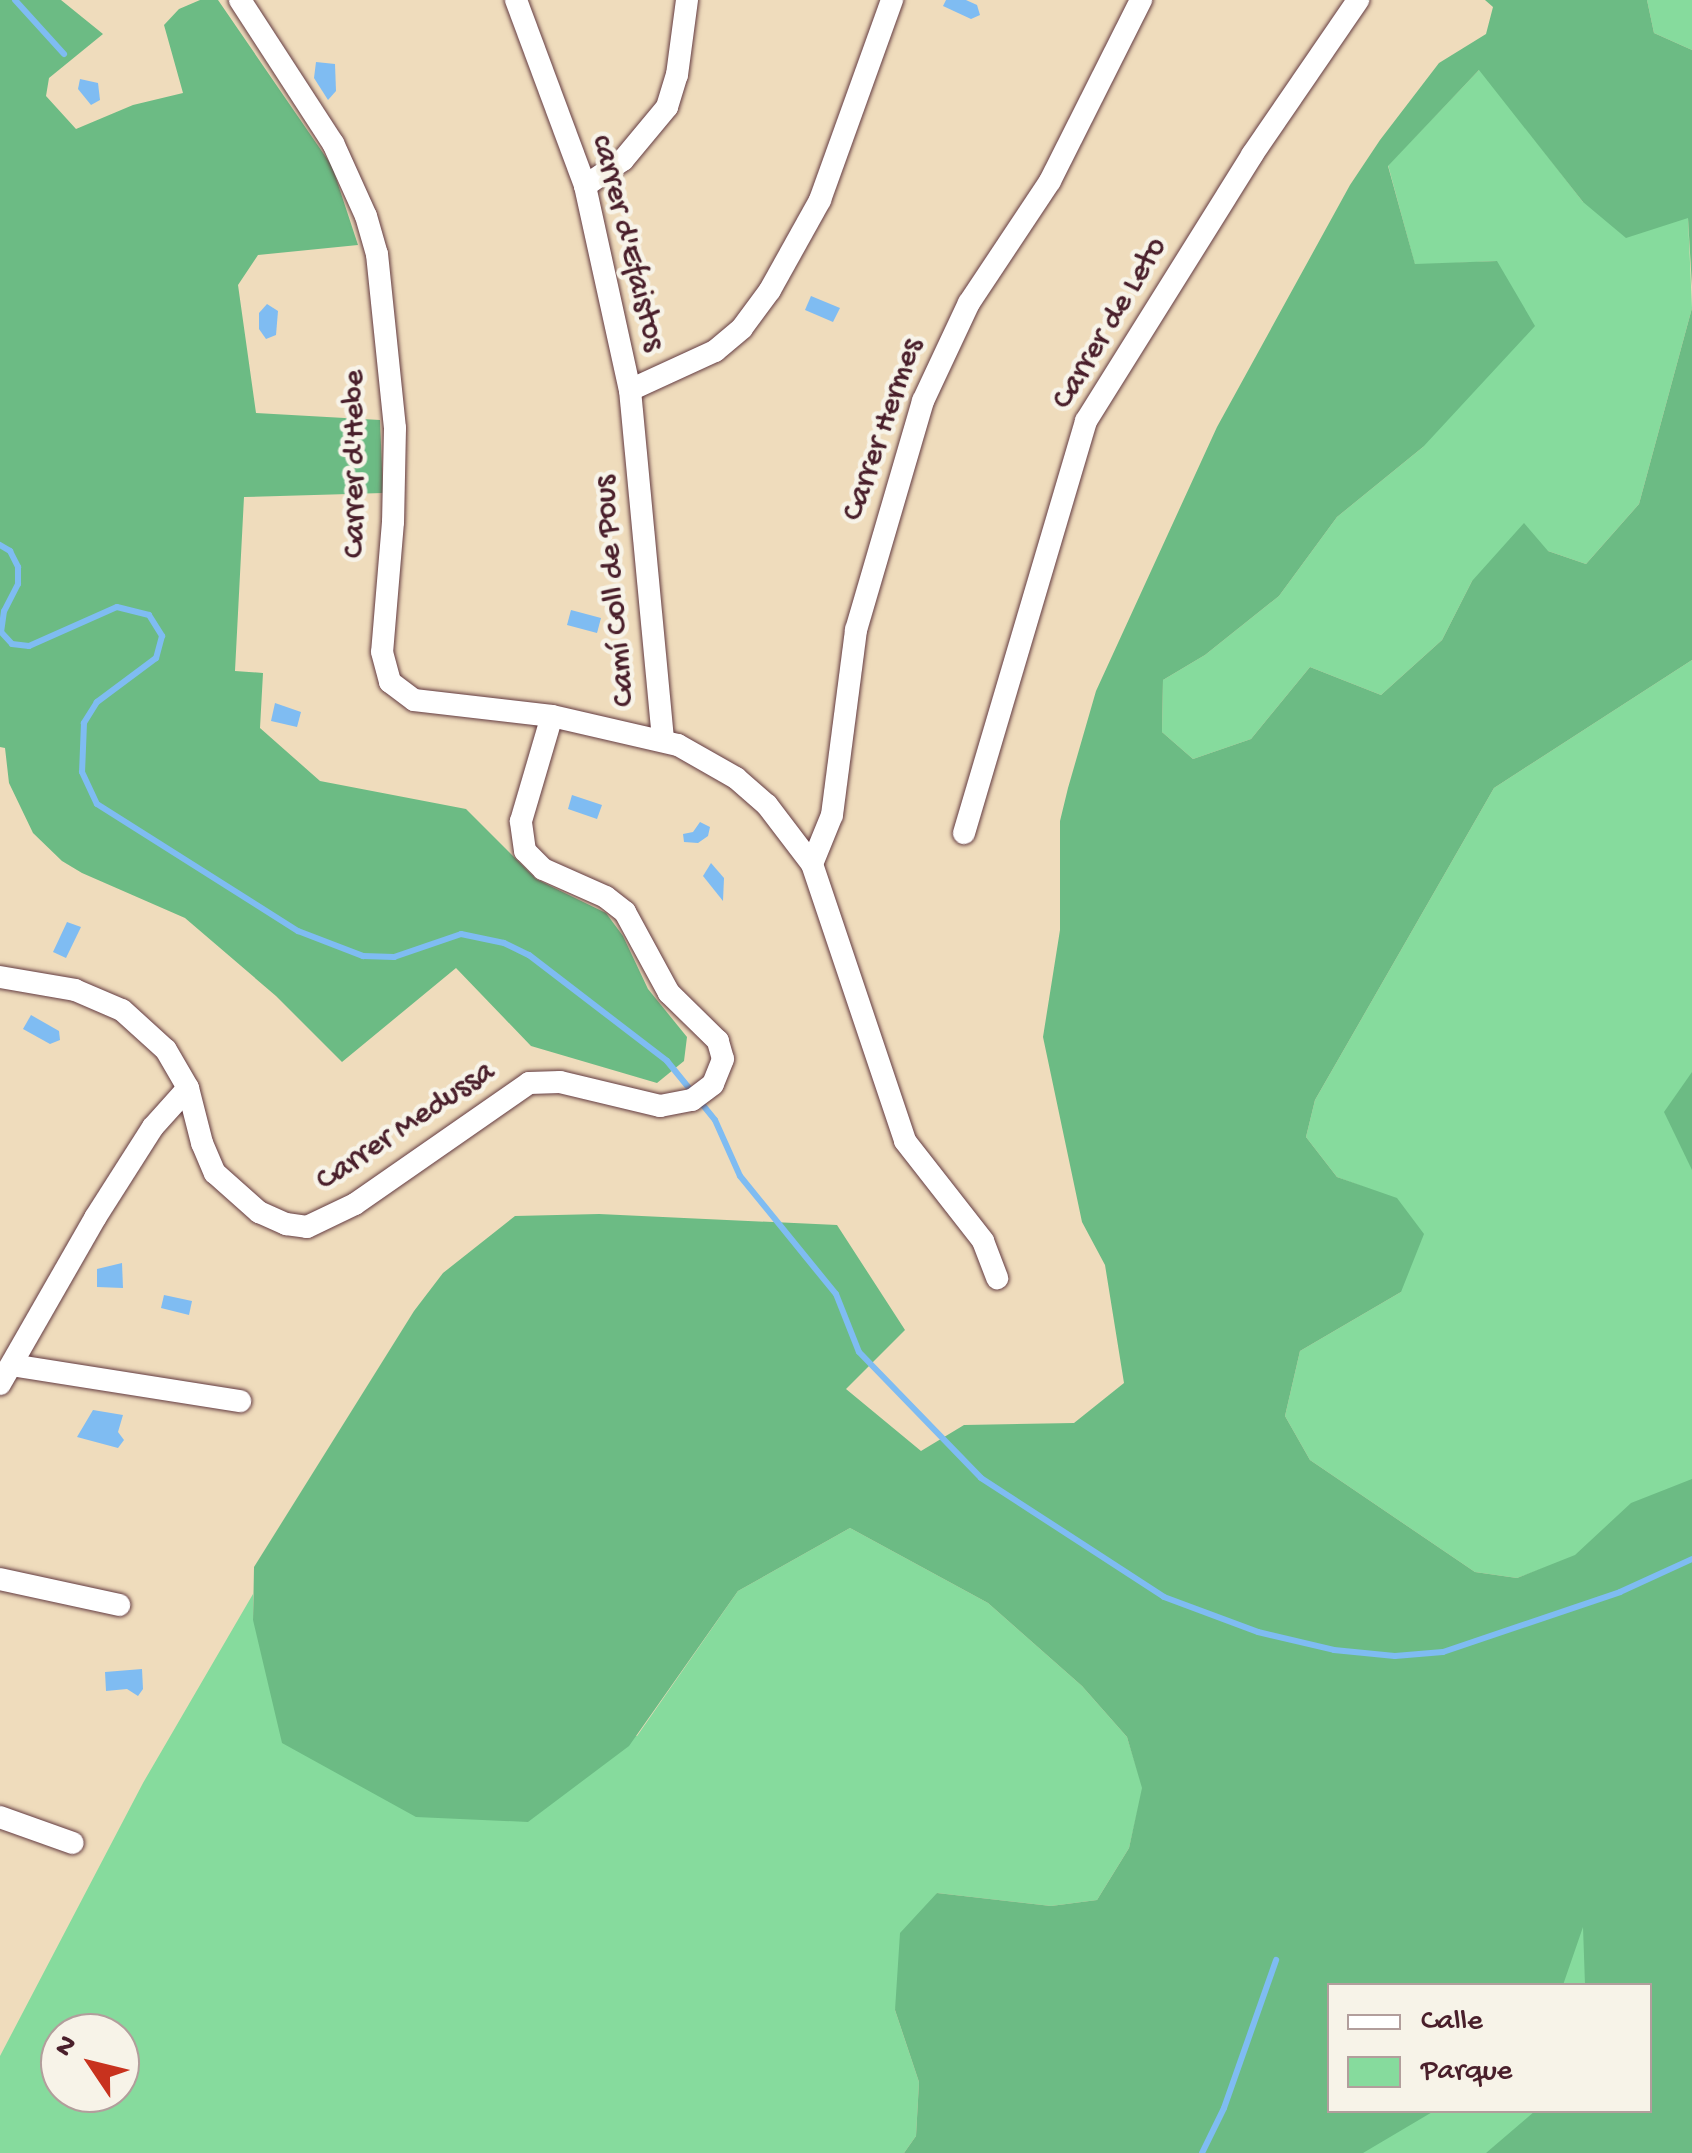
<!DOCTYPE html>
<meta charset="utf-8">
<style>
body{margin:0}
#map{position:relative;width:1692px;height:2153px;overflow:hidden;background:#efdcbc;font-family:"Gochi Hand",sans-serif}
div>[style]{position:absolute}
.green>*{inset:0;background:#86db9d}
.forest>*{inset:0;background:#6cbb84}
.water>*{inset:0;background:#7fbcf2}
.stream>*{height:6px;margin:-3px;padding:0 3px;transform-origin:3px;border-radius:3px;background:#7fbcf2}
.roads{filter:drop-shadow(0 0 2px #633b41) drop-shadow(0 0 2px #633b41)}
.street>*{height:22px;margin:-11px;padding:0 11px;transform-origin:11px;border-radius:11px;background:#fff}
span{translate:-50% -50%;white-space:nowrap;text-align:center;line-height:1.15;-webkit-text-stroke:9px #f7f3e8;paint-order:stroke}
.street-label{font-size:32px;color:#4a1f2b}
.legend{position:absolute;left:1327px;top:1983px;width:325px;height:130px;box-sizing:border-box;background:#f7f3e8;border:2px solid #b29e9c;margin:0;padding:12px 18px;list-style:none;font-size:30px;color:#4a1f2b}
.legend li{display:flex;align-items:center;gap:20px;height:50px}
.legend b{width:50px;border:2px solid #b29e9c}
.north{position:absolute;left:40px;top:2013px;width:100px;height:100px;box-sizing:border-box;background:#f7f3e8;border:2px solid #b29e9c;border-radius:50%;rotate:305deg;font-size:28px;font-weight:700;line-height:40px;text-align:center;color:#4a1f2b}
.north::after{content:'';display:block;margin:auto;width:35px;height:45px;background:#c8321e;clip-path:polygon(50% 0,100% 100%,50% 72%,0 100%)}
</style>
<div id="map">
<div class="green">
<i style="clip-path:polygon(1647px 0,1692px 0,1692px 50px,1654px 33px)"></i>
<i style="clip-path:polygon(1480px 69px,1583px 202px,1688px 217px,1692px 308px,1639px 504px,1586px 564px,1548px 551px,1472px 581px,1442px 640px,1381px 695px,1310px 667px,1251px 739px,1193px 759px,1162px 732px,1163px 680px,1205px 655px,1279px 596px,1337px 517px,1423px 447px,1497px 261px,1415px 265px,1388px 165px)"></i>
<i style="clip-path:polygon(1692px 660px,1692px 2153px,1333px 2153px,1396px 2111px,1650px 2110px,1650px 1986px,1538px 1985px,1576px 1556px,1517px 1578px,1475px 1572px,1310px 1460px,1285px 1416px,1300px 1351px,1401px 1292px,1396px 1199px,1337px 1177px,1306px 1137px,1315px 1100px,1494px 788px)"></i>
<i style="clip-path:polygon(evenodd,850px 1528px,988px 1603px,1082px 1686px,1127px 1737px,1143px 1788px,1129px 1848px,1097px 1900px,1051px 1906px,937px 1893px,895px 2010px,919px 2082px,916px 2136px,904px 2153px,0 2153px,0 2056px,143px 1783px,253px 1594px,253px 1620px,637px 1736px,738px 1591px,850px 1528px,60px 2033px,120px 2033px,120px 2093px,60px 2093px,60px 2033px)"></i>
</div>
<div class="forest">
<i style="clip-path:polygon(0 0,61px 0,103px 34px,49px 78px,46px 96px,76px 129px,133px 105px,183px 93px,164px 25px,179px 9px,200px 0,218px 0,332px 166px,358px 245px,258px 255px,238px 285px,256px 413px,380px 420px,383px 493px,244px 497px,235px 671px,263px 673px,260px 728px,320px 781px,466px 809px,536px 879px,606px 913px,623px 936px,648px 989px,687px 1037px,684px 1061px,657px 1083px,531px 1046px,456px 968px,342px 1062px,276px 996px,185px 918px,82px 873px,62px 861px,33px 833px,9px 783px,5px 748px,0 747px)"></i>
<i style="clip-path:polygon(1485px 0,1647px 0,1654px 33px,1692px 50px,1692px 287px,1688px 218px,1626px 238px,1583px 202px,1479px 70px,1388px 166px,1415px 264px,1497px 261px,1535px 326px,1423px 447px,1337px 517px,1279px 596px,1205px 655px,1163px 680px,1162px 732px,1193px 759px,1251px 739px,1310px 667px,1381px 695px,1442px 640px,1472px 581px,1524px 523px,1548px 551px,1586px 564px,1639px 504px,1692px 308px,1692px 660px,1494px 788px,1315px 1100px,1306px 1137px,1337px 1177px,1397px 1198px,1424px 1234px,1401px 1292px,1300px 1351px,1285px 1416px,1310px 1460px,1475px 1572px,1517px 1578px,1575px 1555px,1631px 1503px,1692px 1479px,1692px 2153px,1486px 2153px,1535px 2111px,1650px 2110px,1650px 1986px,1585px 1985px,1583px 1927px,1563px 1985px,1330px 1986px,1330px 2110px,1434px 2111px,1363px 2153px,904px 2153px,916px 2136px,919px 2082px,895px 2010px,900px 1933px,937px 1893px,1051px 1906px,1097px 1900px,1129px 1848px,1142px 1788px,1127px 1737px,1082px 1686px,988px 1603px,850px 1528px,738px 1591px,629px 1746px,528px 1822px,416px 1817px,282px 1743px,253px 1620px,254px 1567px,414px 1311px,443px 1273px,515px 1216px,599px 1214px,837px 1225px,905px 1330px,846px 1389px,921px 1451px,964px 1425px,1074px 1423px,1124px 1383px,1105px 1265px,1082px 1222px,1043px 1037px,1060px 930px,1060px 821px,1068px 788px,1096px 691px,1217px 427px,1350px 185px,1380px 140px,1439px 63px,1486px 34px,1493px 7px)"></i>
<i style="clip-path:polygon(1692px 1072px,1692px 1170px,1664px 1112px)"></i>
</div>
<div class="water">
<i style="clip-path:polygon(946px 0,966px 0,977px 5px,980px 15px,971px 19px,943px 6px)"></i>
<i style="clip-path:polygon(316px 62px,335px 64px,336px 91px,328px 100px,314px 78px)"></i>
<i style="clip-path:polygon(80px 79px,98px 83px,100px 100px,91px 105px,78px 89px)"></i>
<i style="clip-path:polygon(811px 296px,840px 308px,833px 322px,805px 310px)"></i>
<i style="clip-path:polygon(267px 304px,278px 311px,276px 335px,266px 339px,259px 329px,259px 313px)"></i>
<i style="clip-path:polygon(571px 610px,601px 618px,597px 633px,567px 625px)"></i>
<i style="clip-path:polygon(275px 703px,301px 712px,297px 727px,271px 721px)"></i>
<i style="clip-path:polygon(572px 795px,602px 805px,597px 819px,568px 809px)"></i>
<i style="clip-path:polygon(700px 822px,710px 827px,708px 836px,698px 843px,684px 842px,683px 834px,693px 832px)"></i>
<i style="clip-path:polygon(711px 863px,724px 878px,723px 901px,703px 876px)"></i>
<i style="clip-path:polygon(67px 922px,81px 927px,66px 958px,53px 952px)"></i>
<i style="clip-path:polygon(31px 1015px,59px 1031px,60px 1040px,50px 1044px,23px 1029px)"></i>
<i style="clip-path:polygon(122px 1263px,123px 1288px,97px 1287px,97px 1269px)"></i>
<i style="clip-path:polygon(164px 1295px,192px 1301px,189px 1315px,161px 1308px)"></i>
<i style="clip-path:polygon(93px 1410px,123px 1415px,118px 1432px,124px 1440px,118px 1448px,77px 1437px)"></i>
<i style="clip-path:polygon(142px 1669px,143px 1689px,138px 1696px,127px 1689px,106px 1691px,105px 1672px)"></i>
</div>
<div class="stream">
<i style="left:15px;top:0;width:73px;rotate:47.8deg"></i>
<i style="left:0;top:545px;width:12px;rotate:31deg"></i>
<i style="left:10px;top:551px;width:18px;rotate:63deg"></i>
<i style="left:18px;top:567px;width:17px;rotate:90deg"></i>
<i style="left:18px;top:584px;width:30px;rotate:117deg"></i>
<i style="left:4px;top:611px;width:21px;rotate:98deg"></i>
<i style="left:1px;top:632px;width:16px;rotate:47deg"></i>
<i style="left:12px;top:644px;width:17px;rotate:7deg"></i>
<i style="left:29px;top:646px;width:96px;rotate:-23.9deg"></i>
<i style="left:117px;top:607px;width:33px;rotate:14deg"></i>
<i style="left:149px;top:615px;width:25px;rotate:58deg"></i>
<i style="left:162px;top:636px;width:23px;rotate:105deg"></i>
<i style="left:156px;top:658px;width:74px;rotate:143.3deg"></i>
<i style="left:97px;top:702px;width:25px;rotate:122deg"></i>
<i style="left:84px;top:723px;width:49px;rotate:92.3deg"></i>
<i style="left:82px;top:772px;width:35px;rotate:65deg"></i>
<i style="left:97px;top:804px;width:238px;rotate:32.3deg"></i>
<i style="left:298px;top:931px;width:70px;rotate:21deg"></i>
<i style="left:363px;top:956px;width:31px;rotate:2deg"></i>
<i style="left:394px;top:957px;width:71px;rotate:-18.9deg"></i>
<i style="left:461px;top:934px;width:44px;rotate:11.8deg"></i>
<i style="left:504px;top:943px;width:28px;rotate:26deg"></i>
<i style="left:529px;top:955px;width:174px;rotate:37.5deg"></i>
<i style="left:667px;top:1061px;width:76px;rotate:50.9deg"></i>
<i style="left:715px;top:1120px;width:61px;rotate:65.9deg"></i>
<i style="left:740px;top:1176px;width:152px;rotate:50.9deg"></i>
<i style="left:836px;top:1294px;width:62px;rotate:68.4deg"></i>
<i style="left:859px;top:1352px;width:175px;rotate:45.9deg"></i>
<i style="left:981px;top:1478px;width:218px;rotate:33deg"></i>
<i style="left:1164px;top:1597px;width:100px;rotate:20.4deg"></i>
<i style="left:1258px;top:1632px;width:78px;rotate:13.3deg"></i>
<i style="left:1334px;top:1650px;width:61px;rotate:5.6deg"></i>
<i style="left:1395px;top:1656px;width:48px;rotate:-4.8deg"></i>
<i style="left:1443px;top:1652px;width:187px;rotate:-18.7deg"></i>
<i style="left:1620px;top:1592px;width:79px;rotate:-24.6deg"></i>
<i style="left:1202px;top:2153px;width:50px;rotate:-63.9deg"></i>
<i style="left:1224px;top:2108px;width:157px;rotate:-70.6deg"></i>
</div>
<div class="roads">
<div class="street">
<i style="left:240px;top:0;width:171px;rotate:57deg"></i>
<i style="left:333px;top:143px;width:80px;rotate:65.7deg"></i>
<i style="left:366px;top:216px;width:40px;rotate:74deg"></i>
<i style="left:377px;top:254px;width:175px;rotate:84.1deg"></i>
<i style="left:395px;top:428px;width:94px;rotate:91.2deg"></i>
<i style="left:393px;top:522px;width:130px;rotate:94.8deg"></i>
<i style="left:382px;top:652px;width:31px;rotate:75deg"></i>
<i style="left:390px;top:682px;width:30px;rotate:37deg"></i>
<i style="left:414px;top:700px;width:139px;rotate:6.6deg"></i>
<i style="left:552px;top:716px;width:129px;rotate:13deg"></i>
<i style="left:678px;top:745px;width:67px;rotate:29.6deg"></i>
<i style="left:736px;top:778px;width:41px;rotate:41.1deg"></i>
<i style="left:767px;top:805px;width:74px;rotate:52.7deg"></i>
<i style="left:812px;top:864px;width:292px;rotate:71.4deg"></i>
<i style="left:905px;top:1141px;width:127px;rotate:52deg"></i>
<i style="left:983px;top:1241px;width:40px;rotate:69deg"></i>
<i style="left:516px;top:0;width:198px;rotate:69.6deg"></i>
<i style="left:585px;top:186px;width:209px;rotate:77.6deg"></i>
<i style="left:630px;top:390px;width:352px;rotate:84.6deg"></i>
<i style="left:585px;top:186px;width:46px;rotate:-34.4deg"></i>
<i style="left:623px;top:160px;width:69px;rotate:-50.3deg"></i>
<i style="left:667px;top:107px;width:34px;rotate:-73deg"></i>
<i style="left:677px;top:75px;width:76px;rotate:-82.4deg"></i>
<i style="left:630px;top:390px;width:94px;rotate:-24.6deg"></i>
<i style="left:715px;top:351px;width:35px;rotate:-40deg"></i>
<i style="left:742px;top:328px;width:47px;rotate:-53.6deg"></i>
<i style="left:770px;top:290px;width:103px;rotate:-60.9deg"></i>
<i style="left:820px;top:200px;width:213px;rotate:-70.2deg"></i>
<i style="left:964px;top:833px;width:430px;rotate:-73.5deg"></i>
<i style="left:1086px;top:421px;width:314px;rotate:-58deg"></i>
<i style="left:1252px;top:155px;width:188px;rotate:-55.6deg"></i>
<i style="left:812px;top:864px;width:53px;rotate:-67.8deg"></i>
<i style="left:832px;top:815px;width:187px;rotate:-82.6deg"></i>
<i style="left:856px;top:630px;width:239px;rotate:-73.7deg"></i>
<i style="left:923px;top:401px;width:108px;rotate:-64.9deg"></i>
<i style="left:969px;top:303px;width:146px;rotate:-56.4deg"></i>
<i style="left:1050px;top:181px;width:203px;rotate:-63.3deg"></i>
<i style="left:0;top:977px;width:76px;rotate:9.8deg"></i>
<i style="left:75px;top:990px;width:51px;rotate:23.1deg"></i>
<i style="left:122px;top:1010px;width:59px;rotate:42.3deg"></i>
<i style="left:166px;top:1050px;width:44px;rotate:59.9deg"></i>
<i style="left:12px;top:1365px;width:231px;rotate:9deg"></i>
<i style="left:0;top:1384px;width:191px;rotate:-60.2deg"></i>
<i style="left:95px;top:1218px;width:108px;rotate:-57.5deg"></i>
<i style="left:153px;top:1127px;width:52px;rotate:-48.1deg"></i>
<i style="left:188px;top:1088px;width:57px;rotate:75.7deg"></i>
<i style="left:202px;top:1143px;width:33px;rotate:67deg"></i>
<i style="left:215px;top:1173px;width:59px;rotate:41.6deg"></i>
<i style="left:259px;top:1212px;width:30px;rotate:24deg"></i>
<i style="left:286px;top:1224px;width:21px;rotate:8deg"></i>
<i style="left:307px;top:1227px;width:53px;rotate:-25.6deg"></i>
<i style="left:355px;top:1204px;width:212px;rotate:-34.8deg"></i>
<i style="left:529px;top:1083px;width:31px;rotate:-2deg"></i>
<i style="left:560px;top:1082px;width:103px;rotate:13.5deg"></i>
<i style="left:660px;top:1106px;width:33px;rotate:-11deg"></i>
<i style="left:692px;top:1100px;width:26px;rotate:-37deg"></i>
<i style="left:713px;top:1084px;width:27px;rotate:-68deg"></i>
<i style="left:723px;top:1059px;width:19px;rotate:-106deg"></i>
<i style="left:718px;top:1041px;width:69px;rotate:-135.6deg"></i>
<i style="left:669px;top:993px;width:92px;rotate:-118.5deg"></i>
<i style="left:625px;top:912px;width:24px;rotate:-142deg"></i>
<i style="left:606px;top:897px;width:69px;rotate:-156deg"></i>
<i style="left:543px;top:869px;width:25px;rotate:-135deg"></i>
<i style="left:525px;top:851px;width:30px;rotate:-98deg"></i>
<i style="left:521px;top:821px;width:109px;rotate:-73.6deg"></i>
<i style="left:0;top:1579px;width:122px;rotate:12.3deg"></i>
<i style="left:0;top:1817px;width:77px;rotate:19.6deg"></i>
</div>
</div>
<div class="street-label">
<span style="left:627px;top:243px;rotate:76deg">carrer d'Efaistos</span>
<span style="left:1111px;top:324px;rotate:-59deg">Carrer de Leto</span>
<span style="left:884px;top:430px;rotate:-71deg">Carrer Hermes</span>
<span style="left:356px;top:464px;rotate:-90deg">Carrer d'Hebe</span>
<span style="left:616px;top:591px;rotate:-95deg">Camí Coll de Pous</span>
<span style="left:406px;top:1127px;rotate:-34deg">Carrer Medussa</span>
</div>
<ul class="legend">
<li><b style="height:12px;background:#fff"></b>Calle</li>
<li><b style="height:28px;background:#86db9d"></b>Parque</li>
</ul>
<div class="north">N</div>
</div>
